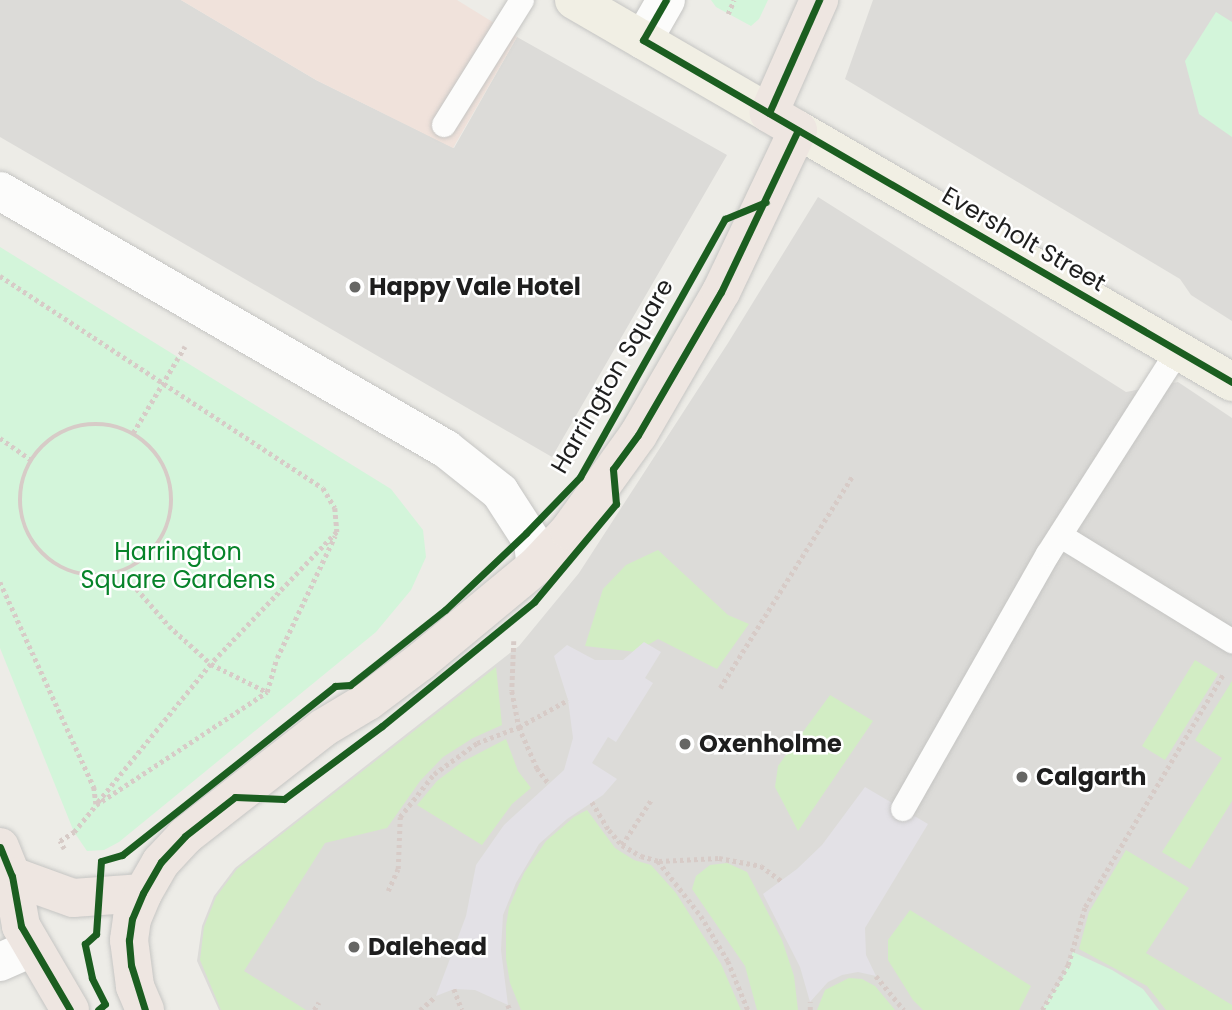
<!DOCTYPE html>
<style>
body{margin:0}
#map{position:relative;width:1232px;height:1010px;overflow:hidden;background:#edece7;font-family:Poppins,sans-serif}
div>[style]{position:absolute}
.residential>*{inset:0;background:#dcdbd8}
.commercial>*{inset:0;background:#f0e2db}
.grass>*{inset:0;background:#d2edc4}
.park>*{inset:0;background:#d3f5da}
.plaza>*{inset:0;background:#e3e1e6}
.path>*{height:4.5px;margin-top:-2.25px;transform-origin:0;background:repeating-linear-gradient(90deg,#d7cbc7 0 3.5px,transparent 0 7px)}
.path>.ring{margin:-2.25px;padding:0;box-sizing:content-box;background:none;border:4.5px solid #d7cbc7;border-radius:50%}
.roads{filter:drop-shadow(0 0 2px #c5c5c3) drop-shadow(0 0 2px #c5c5c3)}
.service>*{height:24px;margin:-12px;padding:0 12px;transform-origin:12px;border-radius:12px;background:#fcfcfb}
.minor>*{height:38px;margin:-19px;padding:0 19px;transform-origin:19px;border-radius:19px;background:#fcfcfb}
.tertiary>*{height:38px;margin:-19px;padding:0 19px;transform-origin:19px;border-radius:19px;background:#fcfcfb}
.primary>*{height:38px;margin:-19px;padding:0 19px;transform-origin:19px;border-radius:19px;background:#f1efe4}
.trunk>*{height:38px;margin:-19px;padding:0 19px;transform-origin:19px;border-radius:19px;background:#eee6e1}
.cycleway>*{height:7px;margin:-3.5px;padding:0 3.5px;transform-origin:3.5px;border-radius:3.5px;background:#1b5e20}
.dots>*{width:19px;height:19px;translate:-50% -50%;box-sizing:border-box;border:4px solid #fff;border-radius:50%}
span{translate:-50% -50%;white-space:nowrap;text-align:center;line-height:1.15;-webkit-text-stroke:5px #fff;paint-order:stroke}
.street-label{font-size:24px;color:#1e1e1e}
.poi-label{font-size:24px;color:#1e1e1e;font-weight:700}
.left{translate:0 -50%;text-align:left}
.park-label{font-size:24px;color:#068329}
</style>
<div id="map">
<div class="residential">
<i style="clip-path:polygon(0 0,181px 0,316px 80px,454px 148px,517px 37px,727px 155px,552px 457px,0 137px)"></i>
<i style="clip-path:polygon(873px 0,1232px 0,1232px 321px,1191px 295px,1180px 279px,845px 79px)"></i>
<i style="clip-path:polygon(818px 197px,1126px 392px,1178px 382px,1232px 418px,1232px 1010px,219px 1010px,197px 961px,202px 926px,214px 896px,235px 868px,519px 646px,579px 573px,728px 343px)"></i>
</div>
<div class="commercial">
<i style="clip-path:polygon(181px 0,457px 0,517px 37px,453px 148px,316px 80px)"></i>
</div>
<div class="grass">
<i style="clip-path:polygon(658px 550px,728px 615px,749px 624px,717px 669px,658px 639px,636px 652px,585px 646px,603px 589px,626px 565px)"></i>
<i style="clip-path:polygon(1195px 660px,1218px 674px,1165px 760px,1142px 746px)"></i>
<i style="clip-path:polygon(496px 667px,502px 725px,473px 738px,443px 757px,420px 781px,387px 828px,325px 843px,244px 971px,306px 1010px,221px 1010px,200px 960px,204px 927px,216px 897px,237px 869px)"></i>
<i style="clip-path:polygon(1232px 681px,1232px 801px,1190px 869px,1162px 852px,1222px 758px,1195px 740px)"></i>
<i style="clip-path:polygon(830px 695px,873px 721px,798px 831px,775px 787px,778px 766px)"></i>
<i style="clip-path:polygon(506px 739px,518px 771px,531px 788px,512px 804px,482px 845px,417px 805px,437px 781px,462px 762px)"></i>
<i style="clip-path:polygon(587px 810px,615px 848px,634px 860px,651px 865px,676px 893px,721px 964px,741px 1010px,521px 1010px,510px 983px,506px 959px,506px 926px,509px 907px,524px 873px,546px 841px,574px 817px)"></i>
<i style="clip-path:polygon(1126px 850px,1189px 888px,1146px 953px,1232px 1005px,1232px 1010px,1166px 1010px,1147px 986px,1079px 949px,1089px 912px)"></i>
<i style="clip-path:polygon(727px 863px,747px 872px,782px 940px,794px 976px,798px 1010px,757px 1010px,745px 966px,692px 889px,696px 876px,710px 865px)"></i>
<i style="clip-path:polygon(910px 910px,1031px 986px,1019px 1010px,923px 1010px,913px 1000px,888px 960px,888px 940px)"></i>
<i style="clip-path:polygon(849px 978px,862px 979px,875px 986px,895px 1010px,817px 1010px,825px 990px)"></i>
</div>
<div class="park">
<i style="clip-path:polygon(711px 0,768px 0,759px 19px,751px 26px,716px 7px)"></i>
<i style="clip-path:polygon(1216px 12px,1232px 22px,1232px 137px,1199px 114px,1185px 61px)"></i>
<i style="clip-path:polygon(0 247px,391px 489px,423px 530px,426px 557px,411px 590px,376px 632px,119px 842px,104px 850px,87px 851px,74px 832px,0 648px)"></i>
<i style="clip-path:polygon(1073px 952px,1112px 970px,1143px 989px,1159px 1010px,1042px 1010px,1062px 979px)"></i>
</div>
<div class="plaza">
<i style="clip-path:polygon(644px 642px,661px 652px,645px 678px,653px 683px,616px 742px,608px 737px,592px 763px,617px 779px,603px 795px,567px 819px,539px 844px,516px 883px,503px 915px,501px 950px,508px 1005px,475px 990px,454px 989px,436px 996px,466px 916px,476px 865px,504px 825px,564px 770px,573px 738px,568px 700px,554px 656px,567px 645px,595px 660px,623px 660px)"></i>
<i style="clip-path:polygon(865px 787px,928px 824px,865px 928px,866px 955px,876px 976px,858px 972px,842px 975px,828px 982px,810px 1002px,800px 967px,763px 894px,797px 869px,822px 845px)"></i>
</div>
<div class="path">
<i style="left:728px;top:14px;width:15px;rotate:-67deg"></i>
<i style="left:0;top:276px;width:386px;rotate:33.3deg"></i>
<i style="left:323px;top:488px;width:23px;rotate:59deg"></i>
<i style="left:335px;top:508px;width:24px;rotate:85deg"></i>
<i style="left:337px;top:532px;width:182px;rotate:133.7deg"></i>
<i style="left:211px;top:664px;width:182px;rotate:129.2deg"></i>
<i class="ring" style="left:20px;top:424px;width:147.5px;height:147.5px"></i>
<i style="left:133px;top:433px;width:101px;rotate:-59.1deg"></i>
<i style="left:0;top:438px;width:37px;rotate:35deg"></i>
<i style="left:123px;top:573px;width:70px;rotate:49deg"></i>
<i style="left:169px;top:626px;width:57px;rotate:42.1deg"></i>
<i style="left:211px;top:664px;width:63px;rotate:26.6deg"></i>
<i style="left:0;top:582px;width:226px;rotate:65.4deg"></i>
<i style="left:94px;top:787px;width:17px;rotate:83deg"></i>
<i style="left:514px;top:641px;width:50px;rotate:92.3deg"></i>
<i style="left:512px;top:691px;width:37px;rotate:79deg"></i>
<i style="left:519px;top:727px;width:45px;rotate:66.3deg"></i>
<i style="left:537px;top:768px;width:20px;rotate:53deg"></i>
<i style="left:720px;top:688px;width:251px;rotate:-58deg"></i>
<i style="left:592px;top:802px;width:33px;rotate:59deg"></i>
<i style="left:609px;top:830px;width:20px;rotate:49deg"></i>
<i style="left:622px;top:845px;width:22px;rotate:30deg"></i>
<i style="left:641px;top:856px;width:18px;rotate:16deg"></i>
<i style="left:658px;top:861px;width:70px;rotate:52deg"></i>
<i style="left:701px;top:916px;width:52px;rotate:59deg"></i>
<i style="left:728px;top:961px;width:53px;rotate:67.8deg"></i>
<i style="left:622px;top:845px;width:54px;rotate:-57.2deg"></i>
<i style="left:64px;top:849px;width:9px;rotate:-117deg"></i>
<i style="left:60px;top:841px;width:17px;rotate:-33deg"></i>
<i style="left:74px;top:832px;width:35px;rotate:-51deg"></i>
<i style="left:96px;top:805px;width:205px;rotate:-33.5deg"></i>
<i style="left:267px;top:692px;width:35px;rotate:-74deg"></i>
<i style="left:277px;top:658px;width:135px;rotate:-64.6deg"></i>
<i style="left:659px;top:861px;width:60px;rotate:-2.9deg"></i>
<i style="left:719px;top:858px;width:43px;rotate:10.8deg"></i>
<i style="left:761px;top:866px;width:26px;rotate:36deg"></i>
<i style="left:388px;top:891px;width:24px;rotate:-66deg"></i>
<i style="left:398px;top:869px;width:52px;rotate:-87.8deg"></i>
<i style="left:400px;top:817px;width:55px;rotate:-51.7deg"></i>
<i style="left:434px;top:774px;width:53px;rotate:-35.8deg"></i>
<i style="left:477px;top:743px;width:45px;rotate:-20.9deg"></i>
<i style="left:519px;top:727px;width:56px;rotate:-28.9deg"></i>
<i style="left:876px;top:976px;width:44px;rotate:50.5deg"></i>
<i style="left:454px;top:989px;width:22px;rotate:69deg"></i>
<i style="left:508px;top:1005px;width:5px;rotate:68deg"></i>
<i style="left:314px;top:1010px;width:9px;rotate:-58deg"></i>
<i style="left:420px;top:1010px;width:21px;rotate:-41deg"></i>
<i style="left:810px;top:1010px;width:8px;rotate:-90deg"></i>
<i style="left:1042px;top:1010px;width:52px;rotate:-60deg"></i>
<i style="left:1068px;top:965px;width:60px;rotate:-73.7deg"></i>
<i style="left:1085px;top:907px;width:272px;rotate:-59.3deg"></i>
</div>
<div class="roads">
<div class="service">
<i style="left:444px;top:125px;width:147px;rotate:-58deg"></i>
<i style="left:1061px;top:536px;width:201px;rotate:31.6deg"></i>
<i style="left:903px;top:809px;width:293px;rotate:-60.4deg"></i>
<i style="left:1048px;top:554px;width:243px;rotate:-57.4deg"></i>
</div>
<div class="minor">
<i style="left:643px;top:40px;width:46px;rotate:-60.1deg"></i>
<i style="left:0;top:962px;width:34px;rotate:-24deg"></i>
</div>
<div class="tertiary">
<i style="left:0;top:191px;width:515px;rotate:30.05deg"></i>
<i style="left:446px;top:449px;width:69px;rotate:38.5deg"></i>
<i style="left:500px;top:492px;width:61px;rotate:57.1deg"></i>
<i style="left:533px;top:543px;width:23px;rotate:83deg"></i>
</div>
<div class="primary">
<i style="left:574px;top:0;width:225px;rotate:30.1deg"></i>
<i style="left:798px;top:130px;width:502px;rotate:30.14deg"></i>
</div>
<div class="trunk">
<i style="left:0;top:847px;width:31px;rotate:68deg"></i>
<i style="left:12px;top:876px;width:51px;rotate:79.8deg"></i>
<i style="left:21px;top:926px;width:97px;rotate:59.7deg"></i>
<i style="left:12px;top:876px;width:65px;rotate:19.8deg"></i>
<i style="left:73px;top:898px;width:70px;rotate:-4.1deg"></i>
<i style="left:145px;top:1010px;width:26px;rotate:-113deg"></i>
<i style="left:135px;top:986px;width:46px;rotate:-97.4deg"></i>
<i style="left:129px;top:940px;width:21px;rotate:-82deg"></i>
<i style="left:132px;top:919px;width:28px;rotate:-67deg"></i>
<i style="left:143px;top:893px;width:36px;rotate:-60deg"></i>
<i style="left:161px;top:862px;width:35px;rotate:-47deg"></i>
<i style="left:185px;top:836px;width:175px;rotate:-38deg"></i>
<i style="left:323px;top:728px;width:52px;rotate:-31deg"></i>
<i style="left:368px;top:701px;width:65px;rotate:-36.9deg"></i>
<i style="left:420px;top:662px;width:151px;rotate:-39.6deg"></i>
<i style="left:536px;top:566px;width:48px;rotate:-46.7deg"></i>
<i style="left:569px;top:531px;width:118px;rotate:-54.3deg"></i>
<i style="left:638px;top:435px;width:165px;rotate:-59.9deg"></i>
<i style="left:721px;top:292px;width:179px;rotate:-64.6deg"></i>
<i style="left:798px;top:130px;width:34px;rotate:-150deg"></i>
<i style="left:769px;top:113px;width:124px;rotate:-66.1deg"></i>
</div>
</div>
<div class="cycleway">
<i style="left:666px;top:0;width:46px;rotate:119.9deg"></i>
<i style="left:643px;top:40px;width:681px;rotate:30.14deg"></i>
<i style="left:769px;top:113px;width:124px;rotate:-66.1deg"></i>
<i style="left:0;top:847px;width:31px;rotate:68deg"></i>
<i style="left:12px;top:876px;width:51px;rotate:79.8deg"></i>
<i style="left:21px;top:926px;width:97px;rotate:59.7deg"></i>
<i style="left:98px;top:1010px;width:9px;rotate:-41deg"></i>
<i style="left:105px;top:1004px;width:29px;rotate:-117deg"></i>
<i style="left:92px;top:978px;width:35px;rotate:-102deg"></i>
<i style="left:85px;top:944px;width:15px;rotate:-42deg"></i>
<i style="left:96px;top:934px;width:73px;rotate:-86.1deg"></i>
<i style="left:101px;top:861px;width:22px;rotate:-16deg"></i>
<i style="left:122px;top:855px;width:272px;rotate:-38.4deg"></i>
<i style="left:335px;top:686px;width:15px;rotate:-4deg"></i>
<i style="left:350px;top:685px;width:121px;rotate:-38.3deg"></i>
<i style="left:445px;top:610px;width:112px;rotate:-43.5deg"></i>
<i style="left:526px;top:533px;width:78px;rotate:-46deg"></i>
<i style="left:580px;top:477px;width:296px;rotate:-60.7deg"></i>
<i style="left:725px;top:219px;width:44px;rotate:-22.5deg"></i>
<i style="left:145px;top:1010px;width:47px;rotate:-107.3deg"></i>
<i style="left:131px;top:965px;width:25px;rotate:-95deg"></i>
<i style="left:129px;top:940px;width:21px;rotate:-82deg"></i>
<i style="left:132px;top:919px;width:28px;rotate:-67deg"></i>
<i style="left:143px;top:893px;width:36px;rotate:-60deg"></i>
<i style="left:161px;top:862px;width:35px;rotate:-47deg"></i>
<i style="left:185px;top:836px;width:63px;rotate:-38deg"></i>
<i style="left:235px;top:797px;width:49px;rotate:2.3deg"></i>
<i style="left:284px;top:799px;width:122px;rotate:-36.7deg"></i>
<i style="left:382px;top:726px;width:196px;rotate:-39.2deg"></i>
<i style="left:534px;top:602px;width:128px;rotate:-50.1deg"></i>
<i style="left:616px;top:504px;width:35px;rotate:-95deg"></i>
<i style="left:613px;top:469px;width:42px;rotate:-53.7deg"></i>
<i style="left:638px;top:435px;width:165px;rotate:-59.9deg"></i>
<i style="left:721px;top:292px;width:179px;rotate:-64.6deg"></i>
</div>
<div class="dots">
<i style="left:355px;top:287px;background:#666664"></i>
<i style="left:685px;top:744px;background:#666664"></i>
<i style="left:1022px;top:777px;background:#666664"></i>
<i style="left:354px;top:947px;background:#666664"></i>
</div>
<div class="street-label">
<span style="left:1024px;top:239px;rotate:30deg">Eversholt Street</span>
<span style="left:612px;top:376px;rotate:-60deg">Harrington Square</span>
</div>
<div class="poi-label">
<span class="left" style="left:369px;top:287px">Happy Vale Hotel</span>
<span class="left" style="left:699px;top:744px">Oxenholme</span>
<span class="left" style="left:1036px;top:777px">Calgarth</span>
<span class="left" style="left:368px;top:947px">Dalehead</span>
</div>
<div class="park-label">
<span style="left:178px;top:566px">Harrington<br>Square Gardens</span>
</div>
</div>
